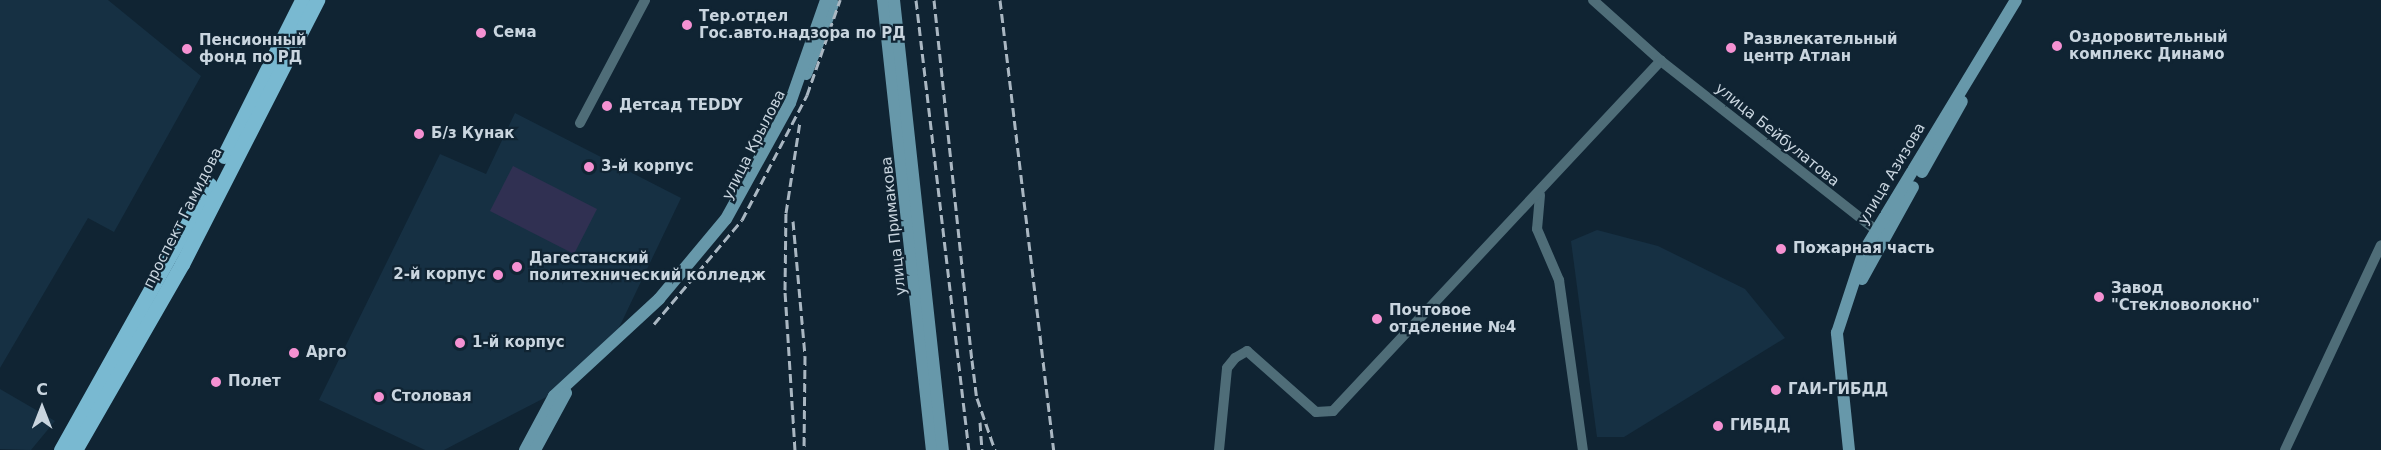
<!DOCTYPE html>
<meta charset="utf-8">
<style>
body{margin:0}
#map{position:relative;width:2381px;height:450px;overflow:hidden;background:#102433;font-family:"DejaVu Sans",sans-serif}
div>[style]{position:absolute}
.built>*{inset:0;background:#163043}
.green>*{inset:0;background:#303052}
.street>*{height:10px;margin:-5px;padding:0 5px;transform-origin:5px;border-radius:5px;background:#4f6d78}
.secondary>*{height:12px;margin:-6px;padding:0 6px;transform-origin:6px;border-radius:6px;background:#6798aa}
.primary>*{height:15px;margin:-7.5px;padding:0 7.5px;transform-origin:7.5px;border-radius:7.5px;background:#79b9d1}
.rail>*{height:3px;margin-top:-1.5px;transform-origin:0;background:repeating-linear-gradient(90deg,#aab7c2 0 9px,transparent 0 13.5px)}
.dots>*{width:16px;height:16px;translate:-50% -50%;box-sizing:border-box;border:3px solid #102433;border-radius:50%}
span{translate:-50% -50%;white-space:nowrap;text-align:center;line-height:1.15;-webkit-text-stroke:4.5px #102433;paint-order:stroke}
.poi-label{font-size:15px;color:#c9d5df;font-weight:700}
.left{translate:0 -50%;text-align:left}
.right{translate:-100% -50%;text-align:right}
.street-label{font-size:15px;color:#c9d5df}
.north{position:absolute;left:12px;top:378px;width:60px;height:60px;-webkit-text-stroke:4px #102433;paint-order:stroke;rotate:0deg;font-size:16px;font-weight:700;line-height:24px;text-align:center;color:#c9d5df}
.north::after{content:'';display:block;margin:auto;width:21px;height:27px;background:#c9d5df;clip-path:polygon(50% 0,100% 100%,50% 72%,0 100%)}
</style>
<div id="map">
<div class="built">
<i style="clip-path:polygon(0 0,108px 0,201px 76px,114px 232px,88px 218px,0 368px)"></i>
<i style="clip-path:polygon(515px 113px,681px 198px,615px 336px,556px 392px,444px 450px,425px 450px,319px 400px,440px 154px,486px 174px)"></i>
<i style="clip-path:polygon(1597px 230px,1658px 246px,1745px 289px,1785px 338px,1624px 437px,1597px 437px,1571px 241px)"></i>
<i style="clip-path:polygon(0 389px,55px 421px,31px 450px,0 449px)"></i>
</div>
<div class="green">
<i style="clip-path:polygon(513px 166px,597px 209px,574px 254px,490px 211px)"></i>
</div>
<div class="street">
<i style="left:1593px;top:0;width:91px;rotate:41.9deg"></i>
<i style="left:1661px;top:61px;width:280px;rotate:38.2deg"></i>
<i style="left:580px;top:123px;width:139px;rotate:-62.1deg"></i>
<i style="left:1540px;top:195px;width:34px;rotate:95deg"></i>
<i style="left:1537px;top:229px;width:56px;rotate:66.7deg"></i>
<i style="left:1559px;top:280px;width:172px;rotate:82deg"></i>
<i style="left:1219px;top:450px;width:82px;rotate:-84.4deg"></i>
<i style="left:1227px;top:368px;width:13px;rotate:-51deg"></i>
<i style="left:1235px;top:358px;width:14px;rotate:-30deg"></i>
<i style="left:1247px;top:351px;width:92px;rotate:41.5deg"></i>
<i style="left:1316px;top:412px;width:17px;rotate:-3deg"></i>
<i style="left:1333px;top:411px;width:480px;rotate:-46.9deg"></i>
<i style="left:2285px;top:450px;width:226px;rotate:-64.9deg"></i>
</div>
<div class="secondary">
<i style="left:883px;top:0;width:453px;rotate:83.8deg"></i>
<i style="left:894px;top:0;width:453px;rotate:83.8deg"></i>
<i style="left:806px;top:74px;width:75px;rotate:-68.9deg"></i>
<i style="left:1922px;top:172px;width:81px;rotate:-60.6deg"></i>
<i style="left:1862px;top:279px;width:105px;rotate:-61deg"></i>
<i style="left:525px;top:450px;width:61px;rotate:-61.8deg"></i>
<i style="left:554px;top:396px;width:143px;rotate:-42.7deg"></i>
<i style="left:659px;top:299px;width:104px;rotate:-50.1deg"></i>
<i style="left:726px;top:219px;width:132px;rotate:-61.1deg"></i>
<i style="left:790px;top:103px;width:109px;rotate:-70.7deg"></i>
<i style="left:535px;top:450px;width:65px;rotate:-61.5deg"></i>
<i style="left:1849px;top:450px;width:118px;rotate:-95.9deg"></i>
<i style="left:1837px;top:333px;width:86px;rotate:-71.8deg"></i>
<i style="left:1864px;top:251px;width:293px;rotate:-58.8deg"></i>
</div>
<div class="primary">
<i style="left:224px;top:156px;width:174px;rotate:-63.4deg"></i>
<i style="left:61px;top:450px;width:304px;rotate:-60.8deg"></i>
<i style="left:75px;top:450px;width:215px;rotate:-60.1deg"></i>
<i style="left:182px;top:264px;width:297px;rotate:-62.9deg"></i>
</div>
<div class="rail">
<i style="left:916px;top:0;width:453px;rotate:83.3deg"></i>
<i style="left:934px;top:0;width:362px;rotate:84deg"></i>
<i style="left:972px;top:360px;width:38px;rotate:83deg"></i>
<i style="left:977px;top:398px;width:55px;rotate:70.9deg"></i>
<i style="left:1000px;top:0;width:453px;rotate:83.2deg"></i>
<i style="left:793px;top:221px;width:136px;rotate:84.9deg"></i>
<i style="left:805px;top:356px;width:94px;rotate:90.6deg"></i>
<i style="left:654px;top:324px;width:136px;rotate:-49.8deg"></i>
<i style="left:742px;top:220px;width:141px;rotate:-62.5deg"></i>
<i style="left:807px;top:95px;width:101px;rotate:-70.8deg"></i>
<i style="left:980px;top:422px;width:28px;rotate:86deg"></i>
<i style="left:795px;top:450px;width:160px;rotate:-93.6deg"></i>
<i style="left:785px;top:290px;width:77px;rotate:-89.3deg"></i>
<i style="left:786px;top:213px;width:93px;rotate:-81.3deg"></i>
</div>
<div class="dots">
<i style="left:687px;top:25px;background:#f591d2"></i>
<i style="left:481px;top:33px;background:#f591d2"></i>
<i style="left:2057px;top:46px;background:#f591d2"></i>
<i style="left:1731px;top:48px;background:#f591d2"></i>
<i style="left:187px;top:49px;background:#f591d2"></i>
<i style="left:607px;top:106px;background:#f591d2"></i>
<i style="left:419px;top:134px;background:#f591d2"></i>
<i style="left:589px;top:167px;background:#f591d2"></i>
<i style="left:1781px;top:249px;background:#f591d2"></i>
<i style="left:517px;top:267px;background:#f591d2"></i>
<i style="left:498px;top:275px;background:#f591d2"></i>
<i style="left:2099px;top:297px;background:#f591d2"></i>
<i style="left:1377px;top:319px;background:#f591d2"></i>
<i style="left:460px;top:343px;background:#f591d2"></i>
<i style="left:294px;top:353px;background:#f591d2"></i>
<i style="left:216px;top:382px;background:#f591d2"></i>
<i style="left:1776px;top:390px;background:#f591d2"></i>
<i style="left:379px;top:397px;background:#f591d2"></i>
<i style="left:1718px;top:426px;background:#f591d2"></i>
</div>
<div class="poi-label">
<span class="left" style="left:699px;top:25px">Тер.отдел<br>Гос.авто.надзора по РД</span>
<span class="left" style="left:493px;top:33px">Сема</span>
<span class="left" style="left:2069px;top:46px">Оздоровительный<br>комплекс Динамо</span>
<span class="left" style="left:1743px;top:48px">Развлекательный<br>центр Атлан</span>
<span class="left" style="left:199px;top:49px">Пенсионный<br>фонд по РД</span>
<span class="left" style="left:619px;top:106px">Детсад TEDDY</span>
<span class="left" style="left:431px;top:134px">Б/з Кунак</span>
<span class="left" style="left:601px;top:167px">3-й корпус</span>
<span class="left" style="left:1793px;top:249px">Пожарная часть</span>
<span class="left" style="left:529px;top:267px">Дагестанский<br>политехнический колледж</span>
<span class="right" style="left:486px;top:275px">2-й корпус</span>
<span class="left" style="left:2111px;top:297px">Завод<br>"Стекловолокно"</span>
<span class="left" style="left:1389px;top:319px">Почтовое<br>отделение №4</span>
<span class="left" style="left:472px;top:343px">1-й корпус</span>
<span class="left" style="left:306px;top:353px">Арго</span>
<span class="left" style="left:228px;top:382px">Полет</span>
<span class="left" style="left:1788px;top:390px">ГАИ-ГИБДД</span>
<span class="left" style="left:391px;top:397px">Столовая</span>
<span class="left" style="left:1730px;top:426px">ГИБДД</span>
</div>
<div class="street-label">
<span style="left:1777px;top:135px;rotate:39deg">улица Бейбулатова</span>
<span style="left:754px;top:145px;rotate:-63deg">улица Крылова</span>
<span style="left:1892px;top:174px;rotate:-59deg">улица Азизова</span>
<span style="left:183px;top:218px;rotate:-63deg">проспект Гамидова</span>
<span style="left:894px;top:226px;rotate:-96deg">улица Примакова</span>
</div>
<div class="north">С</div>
</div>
